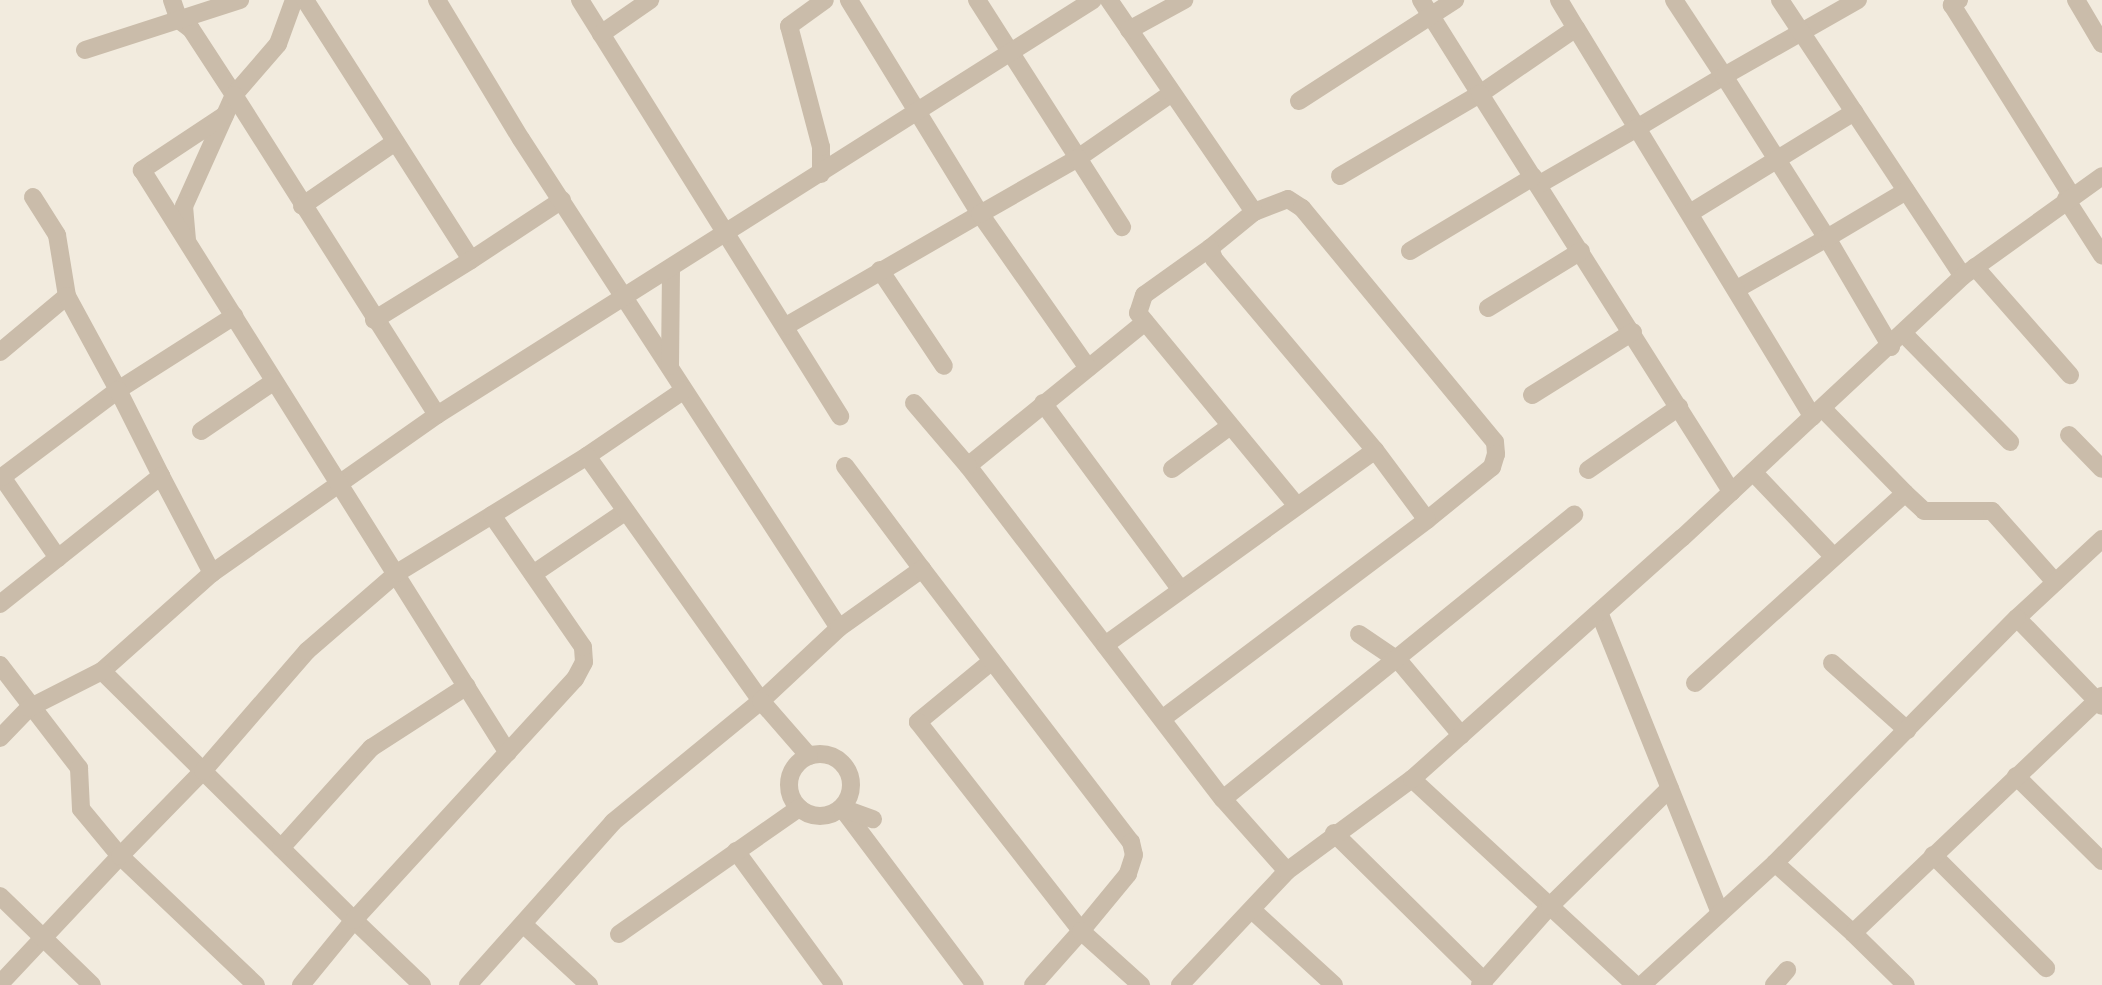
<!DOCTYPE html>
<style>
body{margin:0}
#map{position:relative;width:2102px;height:985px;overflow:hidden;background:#f2ebde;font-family:"Titillium Web",sans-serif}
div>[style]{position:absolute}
.minor>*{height:18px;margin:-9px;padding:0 9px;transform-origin:9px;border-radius:9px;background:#cabcaa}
.minor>.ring{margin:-9px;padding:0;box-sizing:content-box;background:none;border:18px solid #cabcaa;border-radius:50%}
span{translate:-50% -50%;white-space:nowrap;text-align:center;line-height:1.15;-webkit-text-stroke:7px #f9f4ea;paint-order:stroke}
</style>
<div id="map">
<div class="minor">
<i style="left:172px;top:0;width:21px;rotate:71deg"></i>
<i style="left:179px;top:20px;width:15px;rotate:37deg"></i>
<i style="left:191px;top:29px;width:79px;rotate:56.9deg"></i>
<i style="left:234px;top:95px;width:122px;rotate:114.2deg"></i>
<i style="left:184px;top:206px;width:33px;rotate:85deg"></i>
<i style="left:294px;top:0;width:47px;rotate:110deg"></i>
<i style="left:278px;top:44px;width:67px;rotate:130.8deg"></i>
<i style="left:234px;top:95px;width:379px;rotate:57.6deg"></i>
<i style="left:437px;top:415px;width:275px;rotate:144.9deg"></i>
<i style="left:212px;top:573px;width:147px;rotate:138.3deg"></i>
<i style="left:102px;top:671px;width:354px;rotate:44.7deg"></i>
<i style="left:354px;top:920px;width:84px;rotate:129.2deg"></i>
<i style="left:305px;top:0;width:308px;rotate:57.4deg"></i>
<i style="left:471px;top:260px;width:109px;rotate:-33.4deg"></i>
<i style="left:437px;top:0;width:162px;rotate:58.9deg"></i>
<i style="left:521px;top:139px;width:583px;rotate:56.96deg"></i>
<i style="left:580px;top:0;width:491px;rotate:58deg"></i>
<i style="left:977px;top:0;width:188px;rotate:57.4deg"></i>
<i style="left:1078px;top:158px;width:114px;rotate:-34.7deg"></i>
<i style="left:1109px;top:0;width:257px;rotate:55.6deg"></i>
<i style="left:1254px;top:212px;width:36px;rotate:-21deg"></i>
<i style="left:1288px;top:199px;width:17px;rotate:33deg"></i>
<i style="left:1302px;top:208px;width:303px;rotate:50.5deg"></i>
<i style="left:1495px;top:442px;width:12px;rotate:85deg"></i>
<i style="left:1496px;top:454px;width:14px;rotate:107deg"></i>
<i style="left:1492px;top:467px;width:84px;rotate:140.8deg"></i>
<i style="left:1427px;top:520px;width:330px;rotate:143.1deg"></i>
<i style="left:1421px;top:0;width:111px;rotate:57.9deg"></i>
<i style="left:1480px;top:94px;width:116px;rotate:-34.5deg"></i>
<i style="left:1576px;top:28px;width:117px;rotate:58.6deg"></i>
<i style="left:1637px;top:128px;width:101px;rotate:-30.9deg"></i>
<i style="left:1724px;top:76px;width:192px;rotate:57.6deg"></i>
<i style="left:1827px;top:238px;width:103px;rotate:150.5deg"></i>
<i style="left:1559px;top:0;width:33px;rotate:59deg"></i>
<i style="left:1674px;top:0;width:91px;rotate:56.7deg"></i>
<i style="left:1724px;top:76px;width:154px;rotate:-29.6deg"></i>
<i style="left:1780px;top:0;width:331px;rotate:56.5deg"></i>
<i style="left:1959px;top:0;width:9px;rotate:144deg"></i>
<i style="left:1952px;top:5px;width:224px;rotate:57.9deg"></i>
<i style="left:2076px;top:0;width:51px;rotate:59.4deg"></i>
<i style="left:1129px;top:30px;width:63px;rotate:-28.6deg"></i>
<i style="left:601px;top:34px;width:60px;rotate:-34.8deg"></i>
<i style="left:85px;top:50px;width:163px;rotate:-17.9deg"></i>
<i style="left:1299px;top:101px;width:186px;rotate:-32.9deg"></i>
<i style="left:225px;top:115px;width:100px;rotate:146.5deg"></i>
<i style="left:142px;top:170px;width:688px;rotate:57.88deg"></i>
<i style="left:821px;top:174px;width:27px;rotate:-90deg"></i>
<i style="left:821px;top:147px;width:125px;rotate:-104.8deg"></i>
<i style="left:789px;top:26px;width:44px;rotate:-35.8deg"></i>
<i style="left:1340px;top:176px;width:162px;rotate:-30.4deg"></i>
<i style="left:1480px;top:94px;width:471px;rotate:57.7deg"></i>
<i style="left:1538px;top:185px;width:114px;rotate:-29.9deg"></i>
<i style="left:1637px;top:128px;width:338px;rotate:58.7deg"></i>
<i style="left:33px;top:197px;width:45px;rotate:57.7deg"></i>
<i style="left:57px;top:235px;width:62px;rotate:80.7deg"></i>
<i style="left:2066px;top:199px;width:67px;rotate:57.3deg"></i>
<i style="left:302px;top:206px;width:113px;rotate:-34.5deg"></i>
<i style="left:1254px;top:212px;width:57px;rotate:140.7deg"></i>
<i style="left:1210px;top:248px;width:12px;rotate:70deg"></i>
<i style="left:1214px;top:259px;width:250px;rotate:49.9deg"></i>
<i style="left:1690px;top:213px;width:193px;rotate:-31.6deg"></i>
<i style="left:1210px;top:248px;width:81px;rotate:144.5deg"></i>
<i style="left:1144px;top:295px;width:19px;rotate:108deg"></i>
<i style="left:1138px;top:313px;width:250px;rotate:50.5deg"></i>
<i style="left:1410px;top:251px;width:144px;rotate:-31deg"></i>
<i style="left:1975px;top:267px;width:144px;rotate:48.7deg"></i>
<i style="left:880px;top:270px;width:115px;rotate:56.3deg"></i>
<i style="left:1488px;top:308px;width:109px;rotate:-31.5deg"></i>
<i style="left:374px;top:320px;width:114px;rotate:-31.7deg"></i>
<i style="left:1145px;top:322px;width:228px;rotate:140.9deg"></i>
<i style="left:968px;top:466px;width:419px;rotate:52.6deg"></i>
<i style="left:1223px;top:799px;width:96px;rotate:48.4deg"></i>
<i style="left:786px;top:326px;width:224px;rotate:-30deg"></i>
<i style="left:980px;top:214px;width:251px;rotate:-121.5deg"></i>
<i style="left:1905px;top:335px;width:150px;rotate:45.5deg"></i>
<i style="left:1891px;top:347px;width:126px;rotate:-120.4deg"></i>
<i style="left:1827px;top:238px;width:92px;rotate:-30.7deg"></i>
<i style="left:0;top:352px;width:87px;rotate:-39.9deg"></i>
<i style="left:67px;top:296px;width:107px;rotate:61.5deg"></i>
<i style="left:118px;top:390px;width:138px;rotate:-32.5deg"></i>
<i style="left:670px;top:366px;width:96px;rotate:-89.4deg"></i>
<i style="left:1088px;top:368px;width:188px;rotate:-125deg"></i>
<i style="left:980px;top:214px;width:113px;rotate:-29.7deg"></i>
<i style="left:1078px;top:158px;width:82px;rotate:57.5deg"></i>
<i style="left:1532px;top:395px;width:119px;rotate:-32deg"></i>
<i style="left:914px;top:403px;width:83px;rotate:49.4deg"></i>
<i style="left:1043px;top:403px;width:232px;rotate:53.6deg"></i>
<i style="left:437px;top:415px;width:776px;rotate:-32.32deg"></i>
<i style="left:201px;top:431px;width:87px;rotate:-34.2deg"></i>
<i style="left:2069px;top:435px;width:47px;rotate:45.9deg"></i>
<i style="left:587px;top:456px;width:117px;rotate:-34.2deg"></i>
<i style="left:845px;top:466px;width:129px;rotate:53.2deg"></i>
<i style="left:1172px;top:469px;width:71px;rotate:-36.4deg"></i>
<i style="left:1588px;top:470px;width:111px;rotate:-34.7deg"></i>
<i style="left:1753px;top:472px;width:117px;rotate:46.4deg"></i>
<i style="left:1905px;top:493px;width:26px;rotate:43deg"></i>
<i style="left:1924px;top:511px;width:68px"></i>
<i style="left:1992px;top:511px;width:95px;rotate:48.4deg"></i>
<i style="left:2102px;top:539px;width:116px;rotate:137.1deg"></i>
<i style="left:2017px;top:618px;width:122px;rotate:46deg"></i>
<i style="left:58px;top:558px;width:98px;rotate:-124.7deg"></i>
<i style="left:2px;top:477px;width:145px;rotate:-36.9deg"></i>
<i style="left:118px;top:390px;width:96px;rotate:63.4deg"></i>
<i style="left:533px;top:574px;width:112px;rotate:-34.1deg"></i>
<i style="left:0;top:604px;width:206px;rotate:-38.5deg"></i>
<i style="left:161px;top:476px;width:110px;rotate:62.3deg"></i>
<i style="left:1599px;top:612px;width:324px;rotate:68.1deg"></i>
<i style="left:1359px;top:634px;width:48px;rotate:34deg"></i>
<i style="left:1399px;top:661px;width:97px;rotate:50deg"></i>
<i style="left:1105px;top:645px;width:333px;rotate:-35.8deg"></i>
<i style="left:1375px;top:450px;width:87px;rotate:53.4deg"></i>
<i style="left:992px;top:661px;width:96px;rotate:140.5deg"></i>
<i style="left:918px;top:722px;width:265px;rotate:52deg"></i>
<i style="left:1081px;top:931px;width:72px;rotate:131.6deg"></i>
<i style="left:1832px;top:663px;width:101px;rotate:41.8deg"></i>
<i style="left:0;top:665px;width:130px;rotate:52.5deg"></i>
<i style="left:79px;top:768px;width:41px;rotate:87.2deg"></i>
<i style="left:81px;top:809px;width:61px;rotate:50.3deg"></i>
<i style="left:120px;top:856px;width:175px;rotate:133.2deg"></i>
<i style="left:1695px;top:683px;width:283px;rotate:-42.1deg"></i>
<i style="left:1905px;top:493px;width:117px;rotate:-134.3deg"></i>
<i style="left:0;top:738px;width:42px;rotate:-46deg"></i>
<i style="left:29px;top:708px;width:82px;rotate:-26.9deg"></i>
<i class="ring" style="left:789px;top:754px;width:44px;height:44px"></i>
<i style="left:2016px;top:776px;width:121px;rotate:44.7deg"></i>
<i style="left:1412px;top:779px;width:304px;rotate:42.7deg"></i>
<i style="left:1223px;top:799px;width:452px;rotate:-39deg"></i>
<i style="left:842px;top:808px;width:221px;rotate:53.1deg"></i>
<i style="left:842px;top:808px;width:33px;rotate:20deg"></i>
<i style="left:1334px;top:833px;width:211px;rotate:44.6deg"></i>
<i style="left:281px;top:848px;width:135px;rotate:-48deg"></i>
<i style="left:371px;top:748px;width:114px;rotate:-32.9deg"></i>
<i style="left:736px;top:851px;width:166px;rotate:53.8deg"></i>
<i style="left:1933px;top:855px;width:160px;rotate:45deg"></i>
<i style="left:1775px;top:863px;width:344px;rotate:-45.4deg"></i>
<i style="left:0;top:896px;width:128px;rotate:44.1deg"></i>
<i style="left:1252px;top:910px;width:111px;rotate:42.4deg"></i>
<i style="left:523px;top:924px;width:90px;rotate:42.7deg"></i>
<i style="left:1853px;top:933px;width:74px;rotate:44.5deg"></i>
<i style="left:619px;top:934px;width:220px;rotate:-35deg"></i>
<i style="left:256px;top:985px;width:187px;rotate:-136.5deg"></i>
<i style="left:120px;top:856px;width:119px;rotate:-45.7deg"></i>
<i style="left:203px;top:771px;width:159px;rotate:-49.1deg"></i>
<i style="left:307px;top:651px;width:119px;rotate:-40.9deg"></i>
<i style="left:397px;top:573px;width:111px;rotate:-31.4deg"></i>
<i style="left:422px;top:985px;width:94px;rotate:-136.3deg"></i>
<i style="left:354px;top:920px;width:327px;rotate:-47.5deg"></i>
<i style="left:575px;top:679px;width:19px;rotate:-62deg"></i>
<i style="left:584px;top:662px;width:15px;rotate:-94deg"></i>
<i style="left:583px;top:647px;width:160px;rotate:-124.6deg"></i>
<i style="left:492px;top:515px;width:112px;rotate:-31.8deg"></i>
<i style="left:587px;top:456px;width:301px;rotate:54.6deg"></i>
<i style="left:761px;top:701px;width:107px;rotate:-43.1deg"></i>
<i style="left:839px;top:628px;width:102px;rotate:-35.4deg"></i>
<i style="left:922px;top:569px;width:344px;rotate:52.6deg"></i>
<i style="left:1131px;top:842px;width:13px;rotate:77deg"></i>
<i style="left:1134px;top:855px;width:20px;rotate:108deg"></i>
<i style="left:1128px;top:874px;width:74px;rotate:129.5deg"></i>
<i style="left:1081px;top:931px;width:81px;rotate:42deg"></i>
<i style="left:468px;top:985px;width:218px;rotate:-48.3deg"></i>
<i style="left:613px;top:822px;width:191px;rotate:-39.3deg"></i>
<i style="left:761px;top:701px;width:73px;rotate:48.9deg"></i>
<i style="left:1180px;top:985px;width:156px;rotate:-46.8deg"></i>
<i style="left:1287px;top:871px;width:155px;rotate:-36.4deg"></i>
<i style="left:1412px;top:779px;width:362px;rotate:-41.8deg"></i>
<i style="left:1682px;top:538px;width:384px;rotate:-43deg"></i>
<i style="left:1963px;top:276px;width:171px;rotate:-35.7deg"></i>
<i style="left:1480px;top:985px;width:106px;rotate:-48.5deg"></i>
<i style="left:1550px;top:906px;width:168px;rotate:-44.5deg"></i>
<i style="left:1642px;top:985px;width:180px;rotate:-42.5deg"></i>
<i style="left:1775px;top:863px;width:105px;rotate:41.9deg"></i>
<i style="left:1853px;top:933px;width:344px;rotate:-43.6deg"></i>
<i style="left:1774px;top:985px;width:20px;rotate:-49deg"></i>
</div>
</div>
